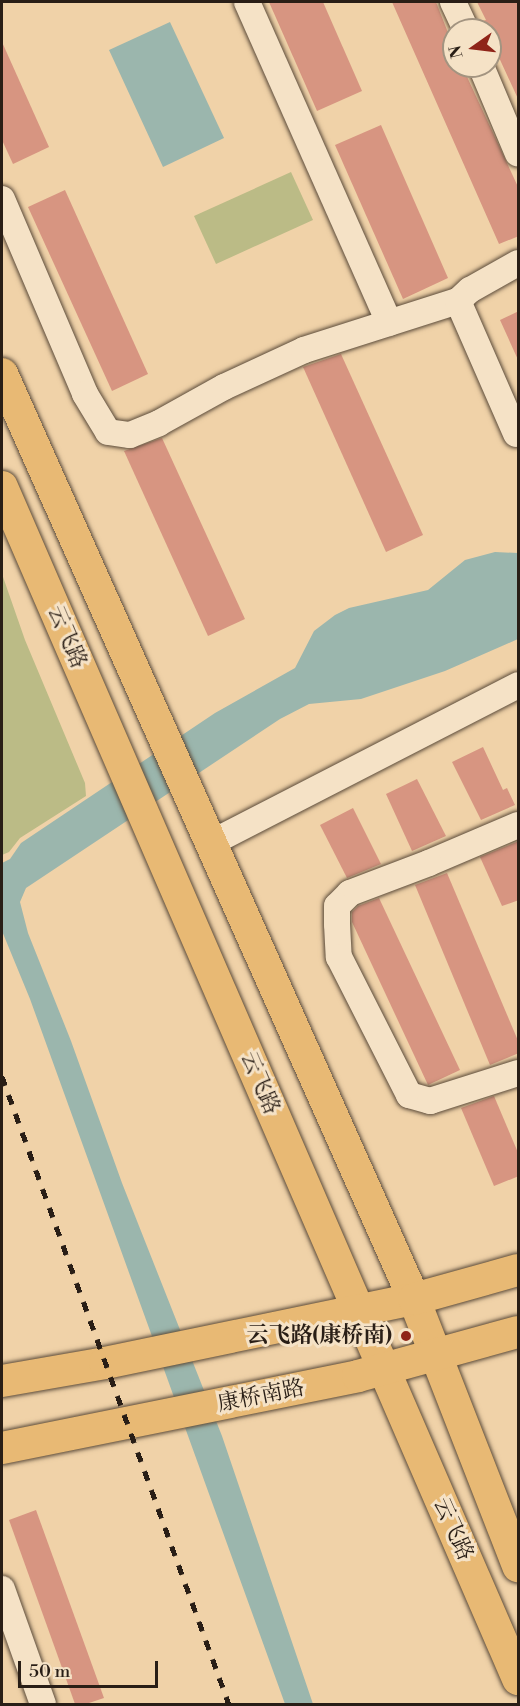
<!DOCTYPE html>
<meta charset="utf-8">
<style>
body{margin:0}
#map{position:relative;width:520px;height:1706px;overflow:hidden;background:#f0d2a8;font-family:"Libre Bodoni","Noto Serif SC",serif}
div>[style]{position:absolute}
.green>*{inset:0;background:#bbbb86}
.water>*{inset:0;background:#9bb6ad}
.building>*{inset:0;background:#d79581}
.roads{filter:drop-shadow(0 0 2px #5b4b3a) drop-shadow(0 0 2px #5b4b3a)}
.minor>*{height:26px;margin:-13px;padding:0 13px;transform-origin:13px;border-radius:13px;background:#f5e2c6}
.major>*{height:32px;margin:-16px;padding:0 16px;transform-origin:16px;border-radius:16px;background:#e8b974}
.rail>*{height:4.5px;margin-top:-2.25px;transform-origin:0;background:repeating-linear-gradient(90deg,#291e16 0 10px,transparent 0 20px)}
.dots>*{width:16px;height:16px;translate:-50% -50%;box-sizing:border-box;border:3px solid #f5e2c6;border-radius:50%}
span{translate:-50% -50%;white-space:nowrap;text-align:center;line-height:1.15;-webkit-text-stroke:6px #f5e2c6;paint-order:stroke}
.street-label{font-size:22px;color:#291e16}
.poi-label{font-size:22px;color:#291e16;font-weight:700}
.right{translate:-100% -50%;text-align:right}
.frame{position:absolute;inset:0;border:3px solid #291e16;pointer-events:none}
.north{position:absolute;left:442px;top:18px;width:60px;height:60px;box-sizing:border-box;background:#f5e2c6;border:2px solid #a39480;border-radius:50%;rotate:256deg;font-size:16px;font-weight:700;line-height:24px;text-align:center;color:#291e16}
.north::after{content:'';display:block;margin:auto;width:21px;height:27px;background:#8f2418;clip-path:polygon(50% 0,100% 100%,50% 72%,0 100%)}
.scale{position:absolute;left:18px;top:1661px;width:140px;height:27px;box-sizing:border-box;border:3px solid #291e16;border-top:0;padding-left:8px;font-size:18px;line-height:21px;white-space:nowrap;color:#291e16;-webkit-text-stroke:4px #f5e2c6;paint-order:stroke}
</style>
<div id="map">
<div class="green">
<i style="clip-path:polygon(291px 172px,313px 220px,216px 264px,194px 216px)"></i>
<i style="clip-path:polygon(2px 574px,25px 640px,85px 783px,86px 796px,20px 838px,9px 852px,2px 855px)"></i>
</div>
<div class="water">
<i style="clip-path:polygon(170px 22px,224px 138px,163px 167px,109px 50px)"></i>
<i style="clip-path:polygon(495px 552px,518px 553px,518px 639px,445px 671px,361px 699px,309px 704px,280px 719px,26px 888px,20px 902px,28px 933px,71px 1041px,122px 1183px,222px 1436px,313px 1704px,285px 1704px,30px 999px,2px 931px,2px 863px,10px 859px,21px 843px,215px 713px,295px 668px,314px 631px,335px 615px,349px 608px,428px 590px,465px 560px)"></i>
</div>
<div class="building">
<i style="clip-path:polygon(269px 2px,323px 2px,362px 91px,317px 111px)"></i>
<i style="clip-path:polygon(392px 2px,436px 2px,454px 48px,454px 66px,462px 66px,519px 189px,519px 236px,499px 244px)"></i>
<i style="clip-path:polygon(477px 2px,519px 2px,519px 101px,490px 38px,490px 30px,486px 30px,482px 21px,486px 20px)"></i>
<i style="clip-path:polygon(2px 42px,49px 147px,13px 164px,2px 140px)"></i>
<i style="clip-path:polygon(381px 125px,448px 278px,403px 299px,335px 145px)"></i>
<i style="clip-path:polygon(65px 190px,148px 374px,112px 391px,28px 207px)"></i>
<i style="clip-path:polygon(519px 311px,519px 362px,500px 320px)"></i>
<i style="clip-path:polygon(341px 354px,423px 535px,386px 552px,303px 367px)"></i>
<i style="clip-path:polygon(162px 438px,245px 619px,208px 636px,124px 451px)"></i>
<i style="clip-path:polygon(483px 747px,503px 790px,507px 788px,515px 805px,481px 820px,452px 762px)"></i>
<i style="clip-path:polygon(417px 779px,446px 836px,412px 851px,386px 794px)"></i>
<i style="clip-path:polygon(353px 808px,381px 864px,347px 878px,320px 825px)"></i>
<i style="clip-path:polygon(519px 841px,519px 900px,502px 906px,480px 857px)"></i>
<i style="clip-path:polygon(447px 873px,519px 1043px,519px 1053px,490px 1065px,415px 885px)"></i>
<i style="clip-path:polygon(379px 898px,460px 1070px,428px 1085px,352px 922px,352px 912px,358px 906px)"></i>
<i style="clip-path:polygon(494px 1096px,519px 1155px,519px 1176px,494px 1186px,461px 1108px)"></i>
<i style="clip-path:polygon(36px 1510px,104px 1698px,86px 1704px,75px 1704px,9px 1520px)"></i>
</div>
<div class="roads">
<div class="minor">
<i style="left:247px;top:2px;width:351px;rotate:66.1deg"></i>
<i style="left:453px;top:2px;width:31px;rotate:65deg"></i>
<i style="left:481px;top:66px;width:95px;rotate:67.2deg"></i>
<i style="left:2px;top:199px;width:212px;rotate:66.9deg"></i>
<i style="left:85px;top:394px;width:44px;rotate:58.8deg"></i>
<i style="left:108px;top:432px;width:22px;rotate:8deg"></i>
<i style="left:130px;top:435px;width:31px;rotate:-22deg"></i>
<i style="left:159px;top:423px;width:74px;rotate:-29deg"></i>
<i style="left:224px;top:387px;width:88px;rotate:-24.8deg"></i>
<i style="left:304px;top:350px;width:162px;rotate:-17.7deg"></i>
<i style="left:458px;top:301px;width:16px;rotate:-43deg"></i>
<i style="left:470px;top:290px;width:55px;rotate:-29.4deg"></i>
<i style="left:458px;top:301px;width:145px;rotate:66.4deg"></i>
<i style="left:518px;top:825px;width:97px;rotate:156.9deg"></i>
<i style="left:429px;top:863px;width:85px;rotate:159.2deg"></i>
<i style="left:350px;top:893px;width:18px;rotate:135deg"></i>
<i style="left:337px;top:906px;width:18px;rotate:90deg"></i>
<i style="left:337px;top:924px;width:33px;rotate:87deg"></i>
<i style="left:339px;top:957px;width:155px;rotate:63.1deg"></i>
<i style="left:409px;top:1095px;width:22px;rotate:16deg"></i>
<i style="left:430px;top:1101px;width:92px;rotate:-17.7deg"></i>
<i style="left:211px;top:843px;width:345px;rotate:-27.2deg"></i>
<i style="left:2px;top:1589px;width:122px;rotate:70.4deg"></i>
</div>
<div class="major">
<i style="left:2px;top:374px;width:1013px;rotate:65.99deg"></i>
<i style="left:414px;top:1299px;width:287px;rotate:68.7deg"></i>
<i style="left:2px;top:487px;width:1299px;rotate:66.59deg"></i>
<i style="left:2px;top:1381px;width:105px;rotate:-9.9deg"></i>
<i style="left:105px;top:1363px;width:316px;rotate:-11.7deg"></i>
<i style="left:414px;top:1299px;width:108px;rotate:-15.6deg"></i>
<i style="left:2px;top:1448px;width:363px;rotate:-11.4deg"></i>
<i style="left:358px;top:1376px;width:166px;rotate:-15.4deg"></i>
</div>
</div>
<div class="rail">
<i style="left:2px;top:1076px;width:668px;rotate:70.13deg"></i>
</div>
<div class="dots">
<i style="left:406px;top:1336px;background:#8f2418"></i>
</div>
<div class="street-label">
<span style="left:67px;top:637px;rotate:67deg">云飞路</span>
<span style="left:260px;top:1083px;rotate:67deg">云飞路</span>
<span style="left:261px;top:1396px;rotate:-11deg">康桥南路</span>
<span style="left:453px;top:1529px;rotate:66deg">云飞路</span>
</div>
<div class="poi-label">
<span class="right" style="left:392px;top:1336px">云飞路(康桥南)</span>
</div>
<div class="frame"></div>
<div class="north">N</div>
<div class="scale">50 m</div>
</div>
